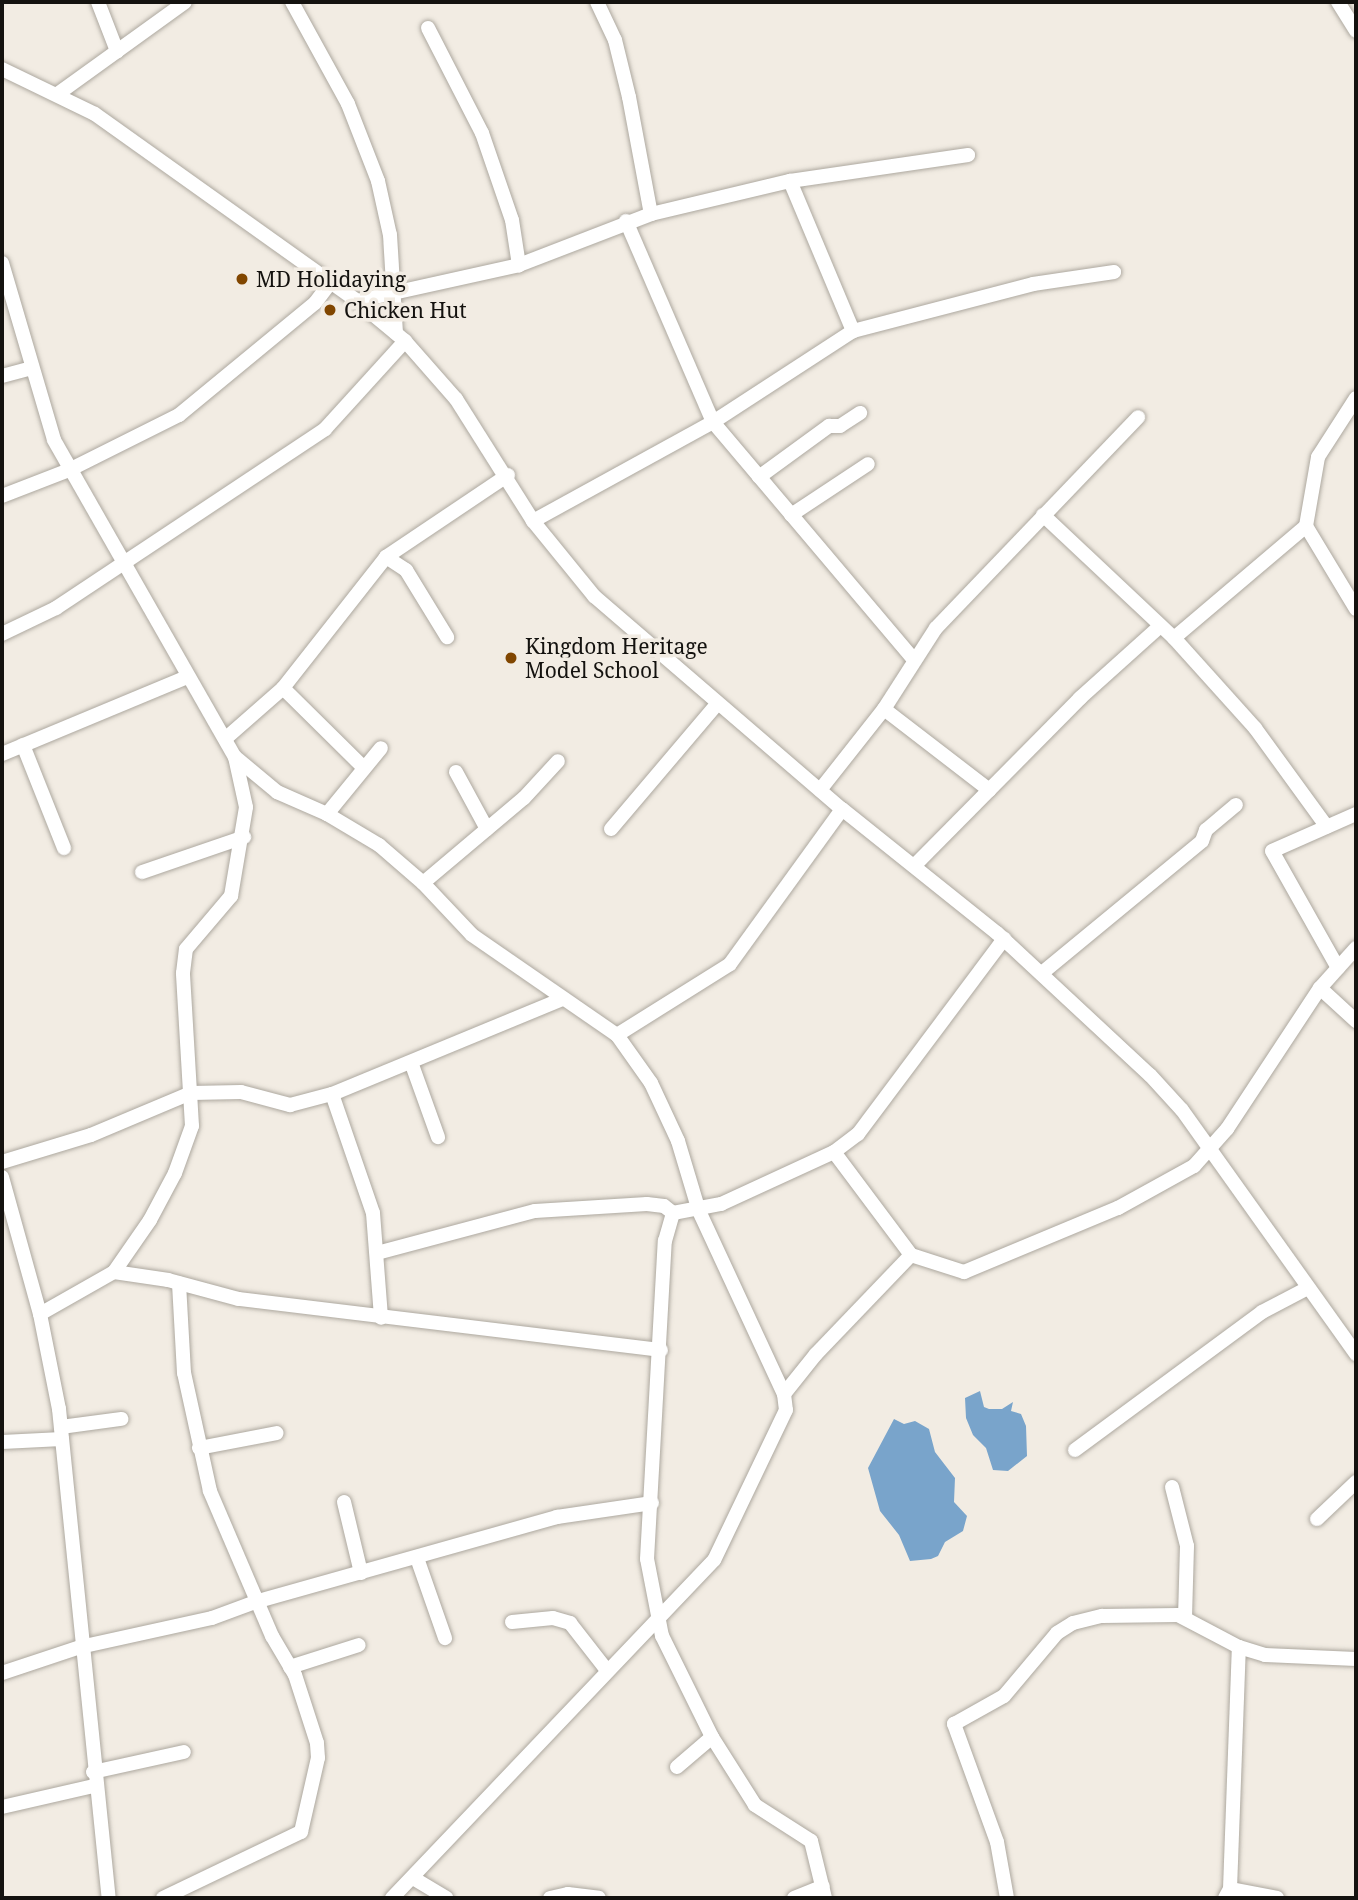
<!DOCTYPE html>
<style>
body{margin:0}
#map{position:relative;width:1358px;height:1900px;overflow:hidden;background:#f2ece3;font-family:"Noto Serif",serif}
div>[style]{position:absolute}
.water>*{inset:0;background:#79a4cb}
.roads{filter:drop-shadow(0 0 2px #ada89f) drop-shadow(0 0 2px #ada89f)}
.minor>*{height:14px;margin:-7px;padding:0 7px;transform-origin:7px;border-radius:7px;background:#fff}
.dots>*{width:19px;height:19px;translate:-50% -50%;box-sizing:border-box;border:4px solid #f2ece3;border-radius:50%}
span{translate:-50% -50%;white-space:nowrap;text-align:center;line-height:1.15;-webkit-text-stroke:7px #f2ece3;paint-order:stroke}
.poi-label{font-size:21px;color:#14120f}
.left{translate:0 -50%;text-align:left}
.frame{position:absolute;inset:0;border:4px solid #14120f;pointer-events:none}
</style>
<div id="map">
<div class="water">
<i style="clip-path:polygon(980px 1391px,984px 1407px,989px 1409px,1002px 1409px,1013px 1402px,1011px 1411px,1021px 1414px,1026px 1426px,1027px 1456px,1008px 1471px,993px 1470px,986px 1448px,973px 1435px,966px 1418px,965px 1398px)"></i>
<i style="clip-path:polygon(894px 1419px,904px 1424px,915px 1421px,929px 1429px,935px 1452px,955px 1478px,954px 1502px,967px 1516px,963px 1531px,945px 1542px,938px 1556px,931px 1559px,910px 1561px,899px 1535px,880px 1511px,868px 1468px)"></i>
</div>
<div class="roads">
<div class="minor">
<i style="left:98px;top:2px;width:53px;rotate:68.8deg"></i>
<i style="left:292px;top:2px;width:116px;rotate:61.2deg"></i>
<i style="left:348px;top:104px;width:83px;rotate:68.7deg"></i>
<i style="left:378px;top:181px;width:55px;rotate:77.5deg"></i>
<i style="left:390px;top:235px;width:98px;rotate:86.5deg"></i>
<i style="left:597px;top:2px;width:42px;rotate:64.7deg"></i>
<i style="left:615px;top:40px;width:59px;rotate:76.2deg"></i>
<i style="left:629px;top:97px;width:119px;rotate:79.4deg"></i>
<i style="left:1338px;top:2px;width:34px;rotate:58deg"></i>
<i style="left:428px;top:28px;width:118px;rotate:62.8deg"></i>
<i style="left:482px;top:133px;width:92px;rotate:71deg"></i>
<i style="left:512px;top:220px;width:46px;rotate:81.2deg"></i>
<i style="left:2px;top:69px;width:103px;rotate:25.8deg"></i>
<i style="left:95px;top:114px;width:322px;rotate:35.5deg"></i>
<i style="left:357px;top:301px;width:62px;rotate:39.8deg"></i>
<i style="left:405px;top:341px;width:77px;rotate:48.7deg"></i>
<i style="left:456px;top:399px;width:144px;rotate:57.7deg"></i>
<i style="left:533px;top:521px;width:97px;rotate:50.9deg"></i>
<i style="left:594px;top:596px;width:327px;rotate:40.7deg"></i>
<i style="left:842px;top:809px;width:198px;rotate:38.7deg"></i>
<i style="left:997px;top:933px;width:209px;rotate:42.9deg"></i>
<i style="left:1150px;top:1075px;width:47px;rotate:47.6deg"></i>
<i style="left:1182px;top:1110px;width:300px;rotate:54.5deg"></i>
<i style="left:59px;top:93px;width:155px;rotate:-35.8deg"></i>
<i style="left:790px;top:181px;width:163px;rotate:67.2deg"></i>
<i style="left:626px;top:221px;width:219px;rotate:66.6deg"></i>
<i style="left:713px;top:422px;width:310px;rotate:49.8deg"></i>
<i style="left:2px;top:263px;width:184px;rotate:73.6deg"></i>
<i style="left:54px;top:440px;width:365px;rotate:60.3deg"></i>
<i style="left:235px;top:757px;width:55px;rotate:39.8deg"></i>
<i style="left:277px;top:792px;width:55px;rotate:23.7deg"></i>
<i style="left:327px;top:814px;width:61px;rotate:30.8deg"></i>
<i style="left:379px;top:845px;width:58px;rotate:40.8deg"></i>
<i style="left:423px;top:883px;width:71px;rotate:46.7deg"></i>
<i style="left:472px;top:935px;width:176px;rotate:34.6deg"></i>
<i style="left:617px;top:1035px;width:59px;rotate:54.7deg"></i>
<i style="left:651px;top:1083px;width:64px;rotate:65deg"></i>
<i style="left:678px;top:1141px;width:73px;rotate:73.3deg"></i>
<i style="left:699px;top:1211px;width:202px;rotate:65.1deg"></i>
<i style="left:784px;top:1394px;width:16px;rotate:83deg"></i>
<i style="left:786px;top:1410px;width:166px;rotate:115.6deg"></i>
<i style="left:714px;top:1560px;width:467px;rotate:133.6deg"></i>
<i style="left:357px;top:301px;width:166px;rotate:-12.5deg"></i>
<i style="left:519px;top:265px;width:142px;rotate:-21.1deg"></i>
<i style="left:651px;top:214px;width:143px;rotate:-13.4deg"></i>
<i style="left:790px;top:181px;width:180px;rotate:-8.3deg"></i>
<i style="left:2px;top:376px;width:30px;rotate:-15deg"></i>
<i style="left:759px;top:477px;width:87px;rotate:-36.1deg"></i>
<i style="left:829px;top:426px;width:11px"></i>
<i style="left:840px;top:426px;width:24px;rotate:-33deg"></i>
<i style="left:2px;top:496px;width:72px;rotate:-21.2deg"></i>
<i style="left:69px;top:470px;width:123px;rotate:-26.6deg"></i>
<i style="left:179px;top:415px;width:176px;rotate:-39.5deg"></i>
<i style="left:315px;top:303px;width:26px;rotate:-53deg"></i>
<i style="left:791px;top:515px;width:92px;rotate:-33.5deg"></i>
<i style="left:1043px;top:515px;width:180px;rotate:43.2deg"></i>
<i style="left:1174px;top:638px;width:121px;rotate:48deg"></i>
<i style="left:1255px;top:728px;width:122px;rotate:54deg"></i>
<i style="left:533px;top:521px;width:205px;rotate:-28.8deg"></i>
<i style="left:713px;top:422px;width:167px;rotate:-33deg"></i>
<i style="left:853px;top:331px;width:186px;rotate:-14.6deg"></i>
<i style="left:1033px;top:284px;width:82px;rotate:-8.4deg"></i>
<i style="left:1306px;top:526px;width:97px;rotate:58.9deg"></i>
<i style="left:386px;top:557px;width:24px;rotate:33deg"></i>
<i style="left:406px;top:570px;width:79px;rotate:58.5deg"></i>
<i style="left:2px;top:634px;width:60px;rotate:-25.7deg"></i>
<i style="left:56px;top:608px;width:323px;rotate:-33.6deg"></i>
<i style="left:325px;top:429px;width:119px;rotate:-47.7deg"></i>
<i style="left:1174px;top:638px;width:173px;rotate:-40.3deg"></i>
<i style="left:1306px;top:526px;width:70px;rotate:-80.1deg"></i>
<i style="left:1318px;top:457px;width:70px;rotate:-57.2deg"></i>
<i style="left:283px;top:688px;width:112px;rotate:44.6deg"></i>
<i style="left:884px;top:709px;width:133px;rotate:37.6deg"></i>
<i style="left:225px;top:739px;width:77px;rotate:-41.3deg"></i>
<i style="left:283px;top:688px;width:167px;rotate:-51.8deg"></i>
<i style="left:386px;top:557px;width:147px;rotate:-33.9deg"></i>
<i style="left:23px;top:745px;width:111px;rotate:68.3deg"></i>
<i style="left:2px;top:754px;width:200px;rotate:-22.6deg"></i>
<i style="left:456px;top:772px;width:65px;rotate:61.5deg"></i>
<i style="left:820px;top:790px;width:103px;rotate:-51.7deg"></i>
<i style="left:884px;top:709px;width:96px;rotate:-57.3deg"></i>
<i style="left:936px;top:628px;width:292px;rotate:-46.2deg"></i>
<i style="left:327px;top:814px;width:85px;rotate:-50.7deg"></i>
<i style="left:611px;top:829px;width:164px;rotate:-49.7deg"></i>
<i style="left:915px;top:865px;width:235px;rotate:-45.3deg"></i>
<i style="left:1080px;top:698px;width:106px;rotate:-41.9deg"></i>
<i style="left:142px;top:872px;width:108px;rotate:-18.9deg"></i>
<i style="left:423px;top:883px;width:132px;rotate:-40.1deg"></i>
<i style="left:524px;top:798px;width:50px;rotate:-47.4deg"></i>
<i style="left:1338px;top:968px;width:134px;rotate:-119.4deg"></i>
<i style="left:1272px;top:851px;width:92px;rotate:-23.8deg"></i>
<i style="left:1042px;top:973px;width:207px;rotate:-39.5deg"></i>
<i style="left:1202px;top:841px;width:12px;rotate:-70deg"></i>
<i style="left:1206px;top:830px;width:39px;rotate:-40deg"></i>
<i style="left:1320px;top:988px;width:49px;rotate:42.5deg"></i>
<i style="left:617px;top:1035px;width:133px;rotate:-32.1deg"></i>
<i style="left:730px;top:964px;width:191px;rotate:-54.1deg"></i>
<i style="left:411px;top:1062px;width:80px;rotate:70.2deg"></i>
<i style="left:332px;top:1094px;width:126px;rotate:71deg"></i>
<i style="left:373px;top:1213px;width:105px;rotate:85.6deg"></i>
<i style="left:834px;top:1152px;width:129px;rotate:53.2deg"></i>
<i style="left:911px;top:1255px;width:56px;rotate:17.8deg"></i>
<i style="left:964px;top:1272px;width:167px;rotate:-22.6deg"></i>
<i style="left:1118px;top:1208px;width:87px;rotate:-28.9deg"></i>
<i style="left:1194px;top:1166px;width:50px;rotate:-48.3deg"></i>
<i style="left:1227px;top:1129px;width:169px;rotate:-56.6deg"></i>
<i style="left:1320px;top:988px;width:54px;rotate:-48deg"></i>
<i style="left:2px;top:1162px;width:93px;rotate:-16.9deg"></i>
<i style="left:91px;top:1135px;width:108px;rotate:-22.8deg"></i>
<i style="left:191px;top:1093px;width:50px;rotate:-1.1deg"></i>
<i style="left:241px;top:1092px;width:51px;rotate:14.9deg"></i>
<i style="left:290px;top:1105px;width:43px;rotate:-14.7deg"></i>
<i style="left:332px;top:1094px;width:250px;rotate:-22.4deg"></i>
<i style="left:2px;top:1177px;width:142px;rotate:74.5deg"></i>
<i style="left:40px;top:1314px;width:97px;rotate:78.7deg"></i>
<i style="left:59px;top:1409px;width:492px;rotate:84.2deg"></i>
<i style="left:377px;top:1253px;width:163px;rotate:-14.9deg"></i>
<i style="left:535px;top:1211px;width:112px;rotate:-3.6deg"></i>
<i style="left:647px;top:1204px;width:17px;rotate:7deg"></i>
<i style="left:664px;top:1206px;width:11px;rotate:38deg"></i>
<i style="left:114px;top:1272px;width:55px;rotate:8.4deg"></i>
<i style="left:168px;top:1280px;width:73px;rotate:15deg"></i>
<i style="left:239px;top:1299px;width:425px;rotate:6.9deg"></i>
<i style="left:40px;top:1314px;width:85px;rotate:-29.6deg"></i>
<i style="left:114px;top:1272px;width:63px;rotate:-55.3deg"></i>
<i style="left:150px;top:1220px;width:53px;rotate:-62deg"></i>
<i style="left:175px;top:1173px;width:50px;rotate:-70.1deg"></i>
<i style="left:192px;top:1126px;width:153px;rotate:-93.4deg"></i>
<i style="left:183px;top:973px;width:24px;rotate:-83deg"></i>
<i style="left:186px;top:949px;width:70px;rotate:-49.7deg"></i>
<i style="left:231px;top:896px;width:90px;rotate:-80.4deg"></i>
<i style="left:246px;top:807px;width:51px;rotate:-102.4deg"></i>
<i style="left:784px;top:1394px;width:51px;rotate:-51.3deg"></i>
<i style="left:816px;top:1354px;width:137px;rotate:-46.2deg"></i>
<i style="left:61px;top:1427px;width:61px;rotate:-7.6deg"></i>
<i style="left:2px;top:1442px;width:60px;rotate:-2.9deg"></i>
<i style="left:199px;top:1448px;width:79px;rotate:-10.9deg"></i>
<i style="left:1075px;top:1450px;width:232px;rotate:-36.4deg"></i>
<i style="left:1262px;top:1312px;width:52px;rotate:-27.6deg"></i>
<i style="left:1172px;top:1487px;width:61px;rotate:75.7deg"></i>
<i style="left:1187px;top:1546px;width:72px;rotate:91.6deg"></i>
<i style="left:344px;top:1502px;width:73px;rotate:76.5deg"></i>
<i style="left:1317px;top:1519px;width:54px;rotate:-43.5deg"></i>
<i style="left:417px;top:1558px;width:85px;rotate:70.7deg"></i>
<i style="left:512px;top:1622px;width:41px;rotate:-5.6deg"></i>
<i style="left:553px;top:1618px;width:18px;rotate:16deg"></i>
<i style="left:570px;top:1623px;width:58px;rotate:52deg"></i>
<i style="left:290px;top:1667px;width:72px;rotate:-17.7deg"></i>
<i style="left:2px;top:1673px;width:82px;rotate:-18.4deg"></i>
<i style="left:80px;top:1647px;width:135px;rotate:-12.4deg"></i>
<i style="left:212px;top:1618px;width:49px;rotate:-20.3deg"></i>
<i style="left:258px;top:1601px;width:311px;rotate:-15.7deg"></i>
<i style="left:557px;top:1517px;width:96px;rotate:-8.4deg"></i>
<i style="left:677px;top:1767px;width:46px;rotate:-40.6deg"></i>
<i style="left:93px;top:1772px;width:93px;rotate:-12.4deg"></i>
<i style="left:2px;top:1807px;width:94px;rotate:-12.9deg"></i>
<i style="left:413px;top:1878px;width:39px;rotate:31deg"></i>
<i style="left:1230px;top:1889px;width:48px;rotate:10.8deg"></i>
<i style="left:163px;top:1898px;width:153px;rotate:-25.6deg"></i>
<i style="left:301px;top:1832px;width:76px;rotate:-77.1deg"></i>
<i style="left:318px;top:1758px;width:15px;rotate:-94deg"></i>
<i style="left:317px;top:1743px;width:71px;rotate:-107.9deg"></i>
<i style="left:295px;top:1675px;width:45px;rotate:-120.5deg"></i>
<i style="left:272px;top:1636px;width:158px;rotate:-113.2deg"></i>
<i style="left:210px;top:1491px;width:121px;rotate:-102.4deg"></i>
<i style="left:184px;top:1373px;width:90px;rotate:-93.2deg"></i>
<i style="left:550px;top:1898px;width:18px;rotate:-13deg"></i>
<i style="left:568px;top:1894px;width:31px;rotate:7deg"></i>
<i style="left:794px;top:1898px;width:31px;rotate:-22deg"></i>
<i style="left:825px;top:1898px;width:59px;rotate:-103.8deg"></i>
<i style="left:811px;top:1841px;width:67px;rotate:-147.3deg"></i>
<i style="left:755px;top:1805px;width:80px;rotate:-122.3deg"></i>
<i style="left:712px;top:1737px;width:113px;rotate:-116.3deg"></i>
<i style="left:662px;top:1636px;width:78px;rotate:-101deg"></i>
<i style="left:647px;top:1559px;width:319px;rotate:-86.8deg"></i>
<i style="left:665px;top:1241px;width:29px;rotate:-74deg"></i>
<i style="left:673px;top:1213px;width:49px;rotate:-10.6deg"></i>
<i style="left:721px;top:1204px;width:124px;rotate:-24.7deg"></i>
<i style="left:834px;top:1152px;width:30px;rotate:-37deg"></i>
<i style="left:858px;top:1134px;width:244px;rotate:-53.2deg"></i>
<i style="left:1007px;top:1898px;width:57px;rotate:-100.1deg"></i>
<i style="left:997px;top:1842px;width:126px;rotate:-110deg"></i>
<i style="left:954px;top:1724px;width:57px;rotate:-29.2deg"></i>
<i style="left:1004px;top:1696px;width:82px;rotate:-49.9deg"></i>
<i style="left:1057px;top:1633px;width:19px;rotate:-32deg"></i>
<i style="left:1073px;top:1623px;width:30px;rotate:-14deg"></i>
<i style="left:1102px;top:1616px;width:76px;rotate:-0.8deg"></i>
<i style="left:1178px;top:1615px;width:69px;rotate:27.7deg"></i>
<i style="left:1239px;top:1647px;width:27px;rotate:17deg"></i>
<i style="left:1265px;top:1655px;width:91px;rotate:2.5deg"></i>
<i style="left:1225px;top:1898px;width:10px;rotate:-61deg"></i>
<i style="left:1230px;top:1889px;width:242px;rotate:-87.9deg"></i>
</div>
</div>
<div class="dots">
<i style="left:242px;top:279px;background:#814600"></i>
<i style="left:330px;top:310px;background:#814600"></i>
<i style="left:511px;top:658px;background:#814600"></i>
</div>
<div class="poi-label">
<span class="left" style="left:256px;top:279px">MD Holidaying</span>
<span class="left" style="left:344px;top:310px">Chicken Hut</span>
<span class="left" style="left:525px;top:658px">Kingdom Heritage<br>Model School</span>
</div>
<div class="frame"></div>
</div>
